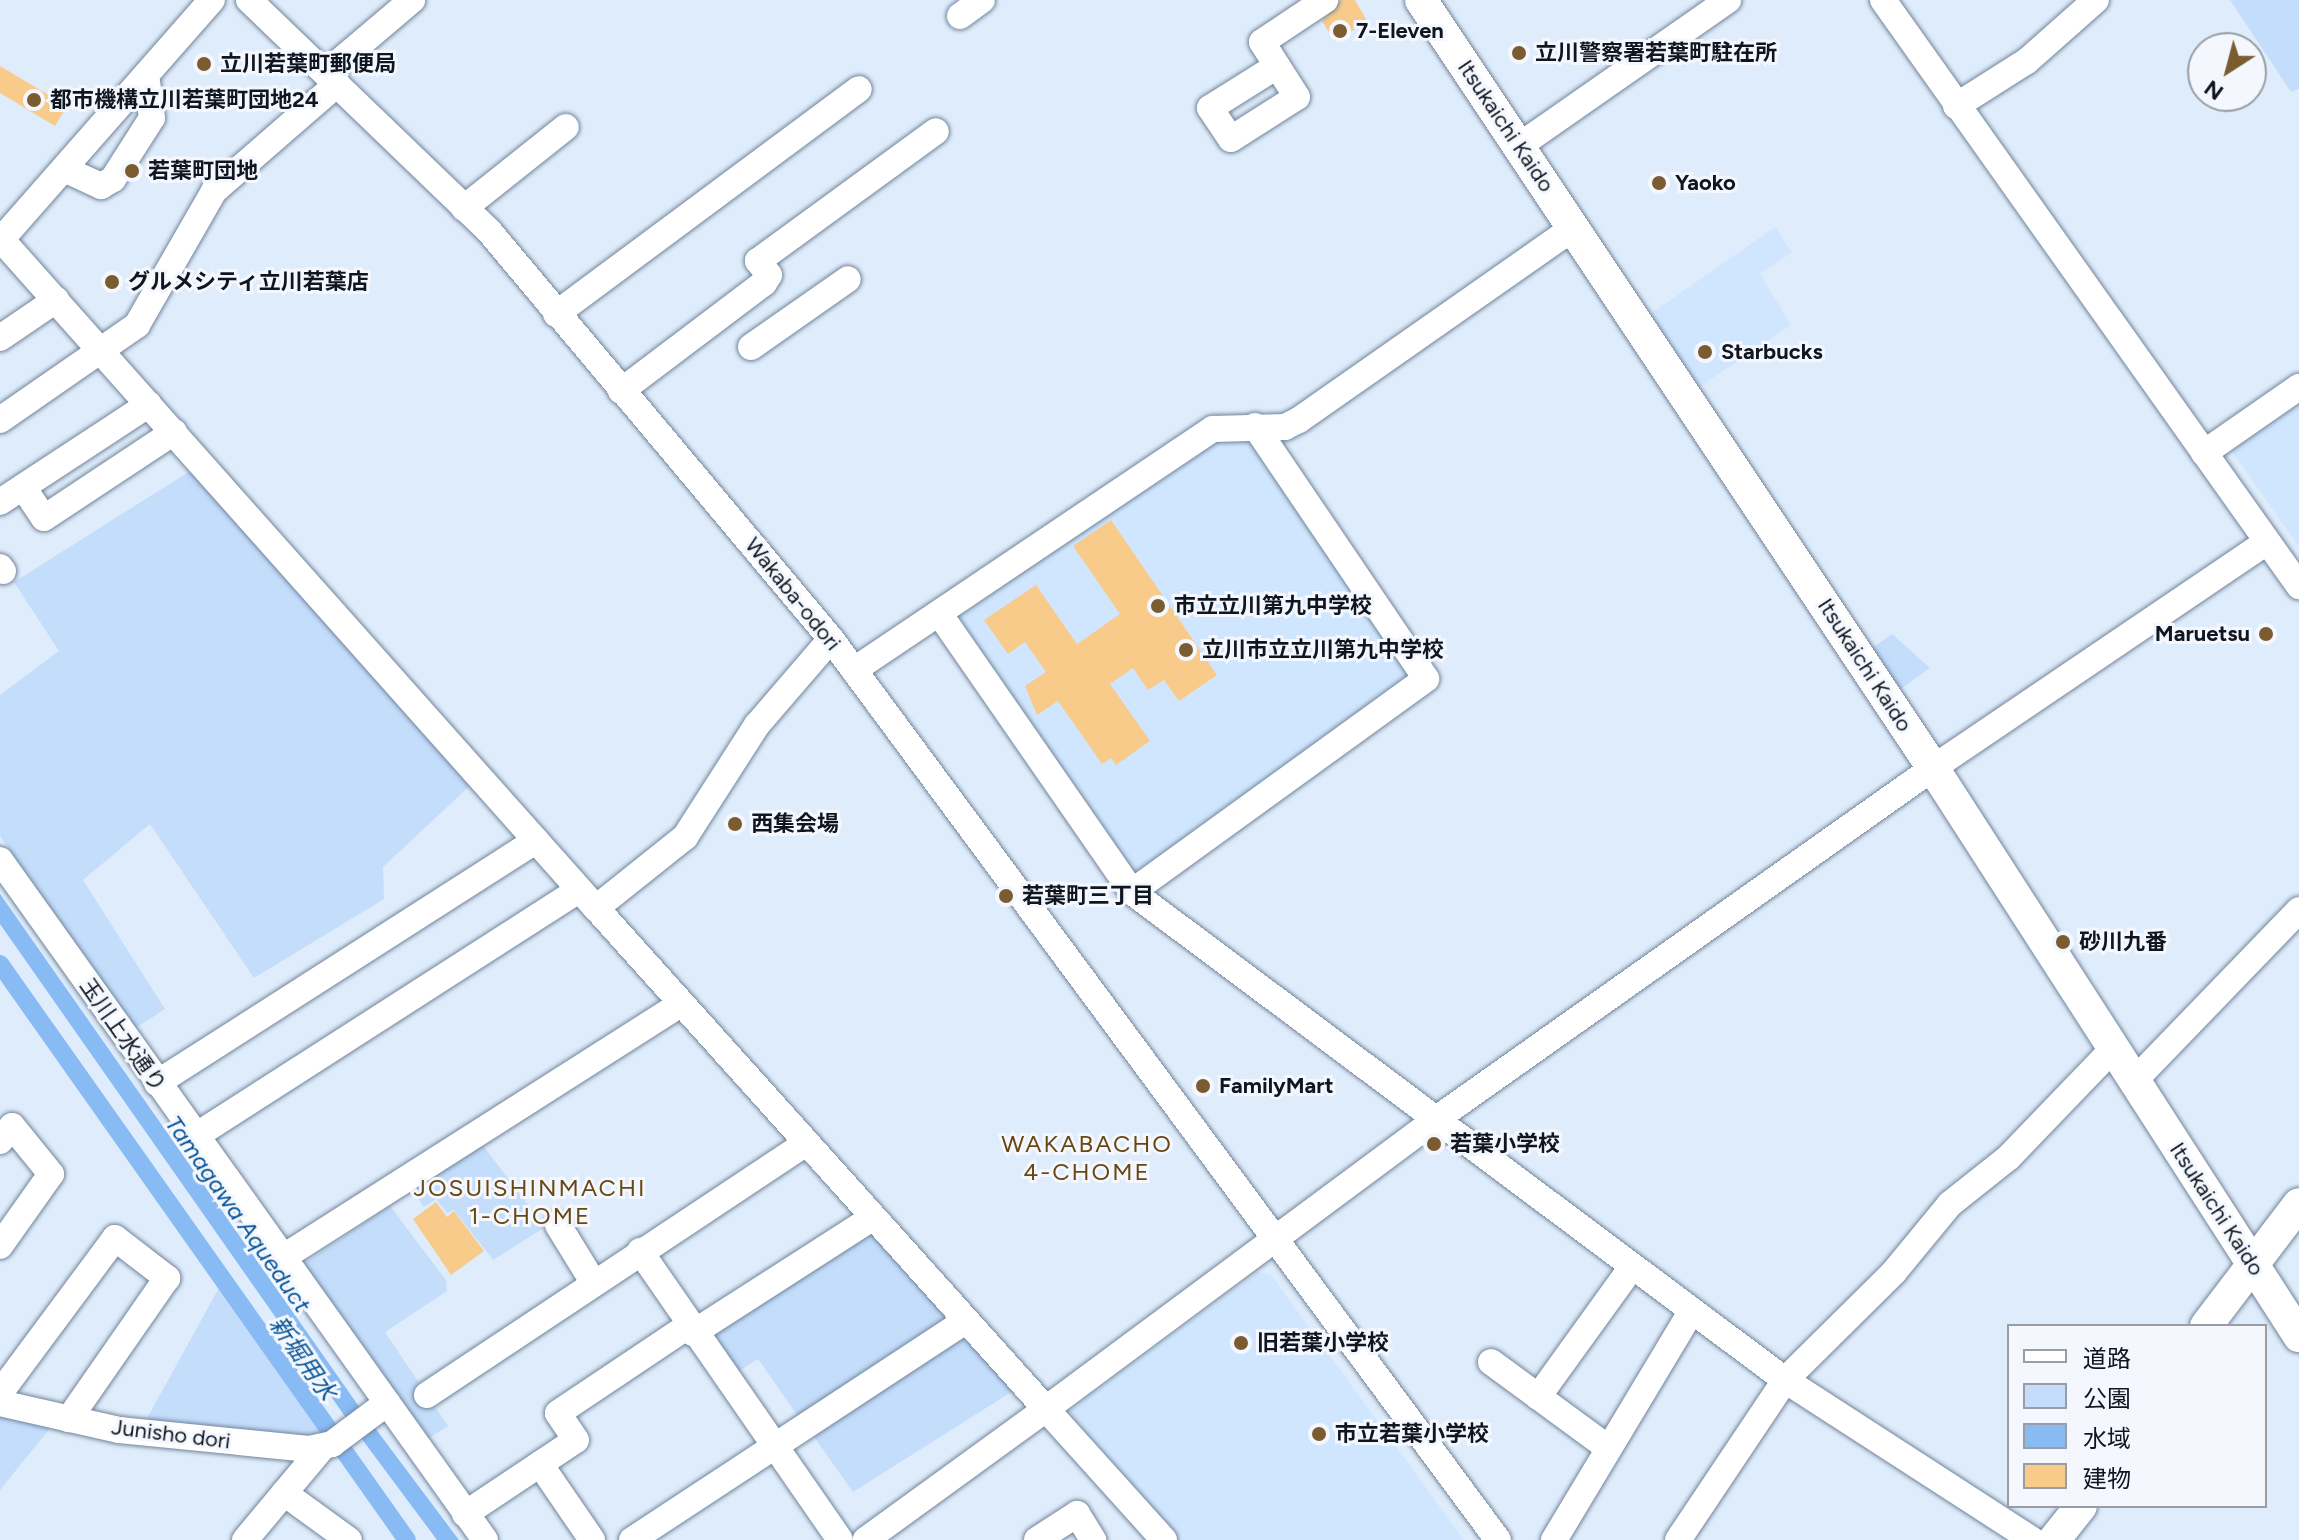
<!DOCTYPE html>
<meta charset="utf-8">
<style>
body{margin:0}
#map{position:relative;width:2299px;height:1540px;overflow:hidden;background:#dfecfb;font-family:Figtree,"Noto Sans JP",sans-serif}
div>[style]{position:absolute}
.built>*{inset:0;background:#d0e6fe}
.green>*{inset:0;background:#c3ddfb}
.water>*{inset:0;background:#88baf3}
.canal>*{height:18px;margin:-9px;padding:0 9px;transform-origin:9px;border-radius:9px;background:#88baf3}
.building>*{inset:0;background:#f9cb8a}
.roads{filter:drop-shadow(0 0 2px #71859b) drop-shadow(0 0 2px #71859b)}
.minor>*{height:26px;margin:-13px;padding:0 13px;transform-origin:13px;border-radius:13px;background:#fff}
.major>*{height:32px;margin:-16px;padding:0 16px;transform-origin:16px;border-radius:16px;background:#fff}
.dots>*{width:22px;height:22px;translate:-50% -50%;box-sizing:border-box;border:4px solid #f4f8fe;border-radius:50%}
span{translate:-50% -50%;white-space:nowrap;text-align:center;line-height:1.15;-webkit-text-stroke:6px #f4f8fe;paint-order:stroke}
.poi-label{font-size:22px;color:#0f161f;font-weight:700}
.left{translate:0 -50%;text-align:left}
.right{translate:-100% -50%;text-align:right}
.street-label{font-size:22px;color:#0f161f}
.neighbourhood-label{font-size:24px;color:#684712;letter-spacing:2px}
.water-label{font-size:24px;color:#075396;font-style:italic}
.legend{position:absolute;left:2007px;top:1324px;width:260px;height:184px;box-sizing:border-box;background:#f4f8fe;border:2px solid #989ea5;margin:0;padding:10px 14px;list-style:none;font-size:24px;color:#0f161f}
.legend li{display:flex;align-items:center;gap:16px;height:40px}
.legend b{width:40px;border:2px solid #989ea5}
.north{position:absolute;left:2187px;top:32px;width:80px;height:80px;box-sizing:border-box;background:#f4f8fe;border:2px solid #989ea5;border-radius:50%;rotate:216deg;font-size:22px;font-weight:700;line-height:32px;text-align:center;color:#0f161f}
.north::after{content:'';display:block;margin:auto;width:28px;height:36px;background:#7a5c30;clip-path:polygon(50% 0,100% 100%,50% 72%,0 100%)}
</style>
<div id="map">
<div class="built">
<i style="clip-path:polygon(1775px 227px,1792px 252px,1760px 274px,1791px 325px,1695px 390px,1646px 317px)"></i>
<i style="clip-path:polygon(2299px 402px,2299px 547px,2231px 450px)"></i>
<i style="clip-path:polygon(1251px 436px,1412px 675px,1133px 877px,958px 626px,961px 615px,1211px 440px)"></i>
<i style="clip-path:polygon(1257px 1272px,1271px 1275px,1464px 1540px,1176px 1540px,1069px 1411px)"></i>
</div>
<div class="green">
<i style="clip-path:polygon(2230px 0,2299px 0,2299px 89px,2291px 92px)"></i>
<i style="clip-path:polygon(198px 466px,476px 780px,383px 867px,384px 899px,254px 978px,150px 824px,83px 880px,165px 1009px,131px 1031px,0 836px,0 695px,59px 651px,14px 582px)"></i>
<i style="clip-path:polygon(1892px 634px,1930px 668px,1899px 690px,1872px 648px)"></i>
<i style="clip-path:polygon(481px 1143px,545px 1227px,493px 1260px,454px 1210px,447px 1213px,436px 1199px,424px 1207px,411px 1188px)"></i>
<i style="clip-path:polygon(390px 1206px,446px 1280px,447px 1291px,385px 1332px,448px 1426px,424px 1441px,303px 1274px,306px 1262px)"></i>
<i style="clip-path:polygon(866px 1232px,876px 1233px,949px 1315px,948px 1323px,800px 1419px,758px 1359px,730px 1376px,710px 1333px)"></i>
<i style="clip-path:polygon(219px 1288px,322px 1432px,295px 1439px,146px 1420px)"></i>
<i style="clip-path:polygon(960px 1335px,1016px 1389px,853px 1492px,810px 1431px)"></i>
<i style="clip-path:polygon(0 1410px,55px 1422px,0 1490px)"></i>
</div>
<div class="water">
<i style="clip-path:polygon(0 894px,360px 1408px,459px 1540px,437px 1540px,344px 1415px,0 924px)"></i>
</div>
<div class="canal">
<i style="left:0;top:964px;width:705px;rotate:54.76deg"></i>
</div>
<div class="building">
<i style="clip-path:polygon(1341px 0,1355px 0,1367px 21px,1335px 42px,1322px 21px)"></i>
<i style="clip-path:polygon(0 66px,67px 106px,55px 126px,0 93px)"></i>
<i style="clip-path:polygon(1111px 520px,1217px 675px,1179px 701px,1164px 680px,1148px 690px,1133px 668px,1110px 684px,1150px 741px,1116px 765px,1111px 758px,1102px 764px,1058px 701px,1037px 715px,1025px 686px,1046px 672px,1025px 642px,1008px 654px,984px 620px,1036px 585px,1077px 644px,1120px 614px,1073px 546px)"></i>
<i style="clip-path:polygon(436px 1202px,447px 1217px,454px 1211px,484px 1251px,451px 1275px,413px 1219px)"></i>
</div>
<div class="roads">
<div class="minor">
<i style="left:249px;top:0;width:333px;rotate:43.9deg"></i>
<i style="left:489px;top:231px;width:532px;rotate:50.03deg"></i>
<i style="left:831px;top:639px;width:1121px;rotate:53.49deg"></i>
<i style="left:1883px;top:0;width:719px;rotate:54.63deg"></i>
<i style="left:960px;top:16px;width:27px;rotate:-36deg"></i>
<i style="left:1277px;top:66px;width:79px;rotate:147.9deg"></i>
<i style="left:1210px;top:108px;width:37px;rotate:56deg"></i>
<i style="left:1231px;top:139px;width:78px;rotate:-32.5deg"></i>
<i style="left:1297px;top:97px;width:65px;rotate:-122.5deg"></i>
<i style="left:1262px;top:42px;width:76px;rotate:-33.7deg"></i>
<i style="left:326px;top:73px;width:113px;rotate:-40.3deg"></i>
<i style="left:1956px;top:106px;width:84px;rotate:-32.4deg"></i>
<i style="left:2027px;top:61px;width:92px;rotate:-41.5deg"></i>
<i style="left:1519px;top:146px;width:255px;rotate:-34.9deg"></i>
<i style="left:64px;top:169px;width:41px;rotate:24.7deg"></i>
<i style="left:101px;top:186px;width:14px;rotate:-30deg"></i>
<i style="left:113px;top:179px;width:72px;rotate:-57.4deg"></i>
<i style="left:152px;top:118px;width:43px;rotate:-97.9deg"></i>
<i style="left:464px;top:208px;width:130px;rotate:-38.5deg"></i>
<i style="left:0;top:238px;width:897px;rotate:48.35deg"></i>
<i style="left:596px;top:908px;width:114px;rotate:-38.6deg"></i>
<i style="left:685px;top:837px;width:133px;rotate:-57.3deg"></i>
<i style="left:757px;top:725px;width:113px;rotate:-49.3deg"></i>
<i style="left:0;top:241px;width:321px;rotate:-48.7deg"></i>
<i style="left:556px;top:314px;width:377px;rotate:-36.6deg"></i>
<i style="left:0;top:338px;width:68px;rotate:-34.2deg"></i>
<i style="left:751px;top:347px;width:118px;rotate:-35deg"></i>
<i style="left:621px;top:391px;width:179px;rotate:-37.1deg"></i>
<i style="left:764px;top:283px;width:9px;rotate:-58deg"></i>
<i style="left:769px;top:275px;width:18px;rotate:-128deg"></i>
<i style="left:758px;top:261px;width:220px;rotate:-36.1deg"></i>
<i style="left:0;top:420px;width:167px;rotate:-34.7deg"></i>
<i style="left:137px;top:325px;width:155px;rotate:-60.1deg"></i>
<i style="left:214px;top:191px;width:163px;rotate:-41deg"></i>
<i style="left:1255px;top:426px;width:305px;rotate:55.9deg"></i>
<i style="left:1426px;top:679px;width:363px;rotate:144.1deg"></i>
<i style="left:1132px;top:892px;width:815px;rotate:36.77deg"></i>
<i style="left:1785px;top:1380px;width:294px;rotate:32.9deg"></i>
<i style="left:2204px;top:453px;width:116px;rotate:-34.8deg"></i>
<i style="left:23px;top:487px;width:37px;rotate:56deg"></i>
<i style="left:44px;top:518px;width:156px;rotate:-33.5deg"></i>
<i style="left:0;top:502px;width:178px;rotate:-33.3deg"></i>
<i style="left:0;top:567px;width:5px;rotate:53deg"></i>
<i style="left:941px;top:616px;width:336px;rotate:55.3deg"></i>
<i style="left:854px;top:670px;width:432px;rotate:-33.9deg"></i>
<i style="left:1213px;top:429px;width:72px;rotate:-1.6deg"></i>
<i style="left:1285px;top:427px;width:16px;rotate:-27deg"></i>
<i style="left:1299px;top:420px;width:337px;rotate:-35deg"></i>
<i style="left:0;top:860px;width:835px;rotate:54.5deg"></i>
<i style="left:596px;top:908px;width:673px;rotate:48.07deg"></i>
<i style="left:1046px;top:1409px;width:223px;rotate:144deg"></i>
<i style="left:2133px;top:1082px;width:239px;rotate:-46deg"></i>
<i style="left:157px;top:1083px;width:450px;rotate:-32.6deg"></i>
<i style="left:194px;top:1137px;width:457px;rotate:-32.7deg"></i>
<i style="left:0;top:1141px;width:19px;rotate:-51deg"></i>
<i style="left:12px;top:1126px;width:62px;rotate:50.9deg"></i>
<i style="left:51px;top:1174px;width:88px;rotate:125.3deg"></i>
<i style="left:558px;top:1225px;width:67px;rotate:58.4deg"></i>
<i style="left:640px;top:1251px;width:351px;rotate:55.3deg"></i>
<i style="left:282px;top:1258px;width:473px;rotate:-32.5deg"></i>
<i style="left:693px;top:1333px;width:213px;rotate:-32.7deg"></i>
<i style="left:1491px;top:1362px;width:145px;rotate:36.3deg"></i>
<i style="left:0;top:1393px;width:193px;rotate:-53.4deg"></i>
<i style="left:115px;top:1238px;width:66px;rotate:37.6deg"></i>
<i style="left:167px;top:1278px;width:172px;rotate:124.8deg"></i>
<i style="left:427px;top:1395px;width:454px;rotate:-33.6deg"></i>
<i style="left:1538px;top:1397px;width:159px;rotate:-54.2deg"></i>
<i style="left:0;top:1403px;width:122px;rotate:12.8deg"></i>
<i style="left:119px;top:1430px;width:191px;rotate:5.7deg"></i>
<i style="left:309px;top:1449px;width:24px;rotate:-12deg"></i>
<i style="left:332px;top:1444px;width:69px;rotate:-36.7deg"></i>
<i style="left:540px;top:1464px;width:92px;rotate:55.6deg"></i>
<i style="left:284px;top:1493px;width:80px;rotate:35.9deg"></i>
<i style="left:465px;top:1514px;width:133px;rotate:-33.7deg"></i>
<i style="left:576px;top:1440px;width:32px;rotate:-124deg"></i>
<i style="left:558px;top:1413px;width:156px;rotate:-33.8deg"></i>
<i style="left:245px;top:1540px;width:120px;rotate:-50.1deg"></i>
<i style="left:632px;top:1540px;width:399px;rotate:-33.3deg"></i>
<i style="left:1037px;top:1540px;width:48px;rotate:-33deg"></i>
<i style="left:1077px;top:1514px;width:31px;rotate:58deg"></i>
<i style="left:1164px;top:1540px;width:176px;rotate:-132deg"></i>
<i style="left:1046px;top:1409px;width:485px;rotate:-36.6deg"></i>
<i style="left:1435px;top:1120px;width:610px;rotate:-35.25deg"></i>
<i style="left:1933px;top:768px;width:403px;rotate:-34.1deg"></i>
<i style="left:1554px;top:1540px;width:266px;rotate:-59deg"></i>
<i style="left:1678px;top:1540px;width:192px;rotate:-56.2deg"></i>
<i style="left:1785px;top:1380px;width:153px;rotate:-44.7deg"></i>
<i style="left:1894px;top:1272px;width:88px;rotate:-50.5deg"></i>
<i style="left:1950px;top:1204px;width:75px;rotate:-38.5deg"></i>
<i style="left:2009px;top:1157px;width:150px;rotate:-46.1deg"></i>
</div>
<div class="major">
<i style="left:1421px;top:0;width:923px;rotate:56.31deg"></i>
<i style="left:1933px;top:768px;width:676px;rotate:57.2deg"></i>
<i style="left:2206px;top:1326px;width:153px;rotate:-52.7deg"></i>
<i style="left:2054px;top:1540px;width:43px;rotate:-51.5deg"></i>
</div>
</div>
<div class="dots">
<i style="left:1340px;top:31px;background:#7a5c30"></i>
<i style="left:1519px;top:53px;background:#7a5c30"></i>
<i style="left:204px;top:64px;background:#7a5c30"></i>
<i style="left:34px;top:100px;background:#7a5c30"></i>
<i style="left:132px;top:171px;background:#7a5c30"></i>
<i style="left:1659px;top:183px;background:#7a5c30"></i>
<i style="left:112px;top:282px;background:#7a5c30"></i>
<i style="left:1705px;top:352px;background:#7a5c30"></i>
<i style="left:1158px;top:606px;background:#7a5c30"></i>
<i style="left:2266px;top:634px;background:#7a5c30"></i>
<i style="left:1186px;top:650px;background:#7a5c30"></i>
<i style="left:735px;top:824px;background:#7a5c30"></i>
<i style="left:1006px;top:896px;background:#7a5c30"></i>
<i style="left:2063px;top:942px;background:#7a5c30"></i>
<i style="left:1203px;top:1086px;background:#7a5c30"></i>
<i style="left:1434px;top:1144px;background:#7a5c30"></i>
<i style="left:1241px;top:1343px;background:#7a5c30"></i>
<i style="left:1319px;top:1434px;background:#7a5c30"></i>
</div>
<div class="poi-label">
<span class="left" style="left:1356px;top:31px">7-Eleven</span>
<span class="left" style="left:1535px;top:53px">立川警察署若葉町駐在所</span>
<span class="left" style="left:220px;top:64px">立川若葉町郵便局</span>
<span class="left" style="left:50px;top:100px">都市機構立川若葉町団地24</span>
<span class="left" style="left:148px;top:171px">若葉町団地</span>
<span class="left" style="left:1675px;top:183px">Yaoko</span>
<span class="left" style="left:128px;top:282px">グルメシティ立川若葉店</span>
<span class="left" style="left:1721px;top:352px">Starbucks</span>
<span class="left" style="left:1174px;top:606px">市立立川第九中学校</span>
<span class="right" style="left:2250px;top:634px">Maruetsu</span>
<span class="left" style="left:1202px;top:650px">立川市立立川第九中学校</span>
<span class="left" style="left:751px;top:824px">西集会場</span>
<span class="left" style="left:1022px;top:896px">若葉町三丁目</span>
<span class="left" style="left:2079px;top:942px">砂川九番</span>
<span class="left" style="left:1219px;top:1086px">FamilyMart</span>
<span class="left" style="left:1450px;top:1144px">若葉小学校</span>
<span class="left" style="left:1257px;top:1343px">旧若葉小学校</span>
<span class="left" style="left:1335px;top:1434px">市立若葉小学校</span>
</div>
<div class="street-label">
<span style="left:1506px;top:126px;rotate:56deg">Itsukaichi Kaido</span>
<span style="left:793px;top:594px;rotate:51deg">Wakaba-odori</span>
<span style="left:1865px;top:665px;rotate:57deg">Itsukaichi Kaido</span>
<span style="left:123px;top:1035px;rotate:55deg">玉川上水通り</span>
<span style="left:2217px;top:1209px;rotate:57deg">Itsukaichi Kaido</span>
<span style="left:171px;top:1434px;rotate:7deg">Junisho dori</span>
</div>
<div class="neighbourhood-label">
<span style="left:1087px;top:1158px">WAKABACHO<br>4-CHOME</span>
<span style="left:530px;top:1202px">JOSUISHINMACHI<br>1-CHOME</span>
</div>
<div class="water-label">
<span style="left:238px;top:1214px;rotate:55deg">Tamagawa Aqueduct</span>
<span style="left:303px;top:1358px;rotate:55deg">新堀用水</span>
</div>
<ul class="legend">
<li><b style="height:10px;background:#fff"></b>道路</li>
<li><b style="height:22px;background:#c3ddfb"></b>公園</li>
<li><b style="height:22px;background:#88baf3"></b>水域</li>
<li><b style="height:22px;background:#f9cb8a"></b>建物</li>
</ul>
<div class="north">N</div>
</div>
